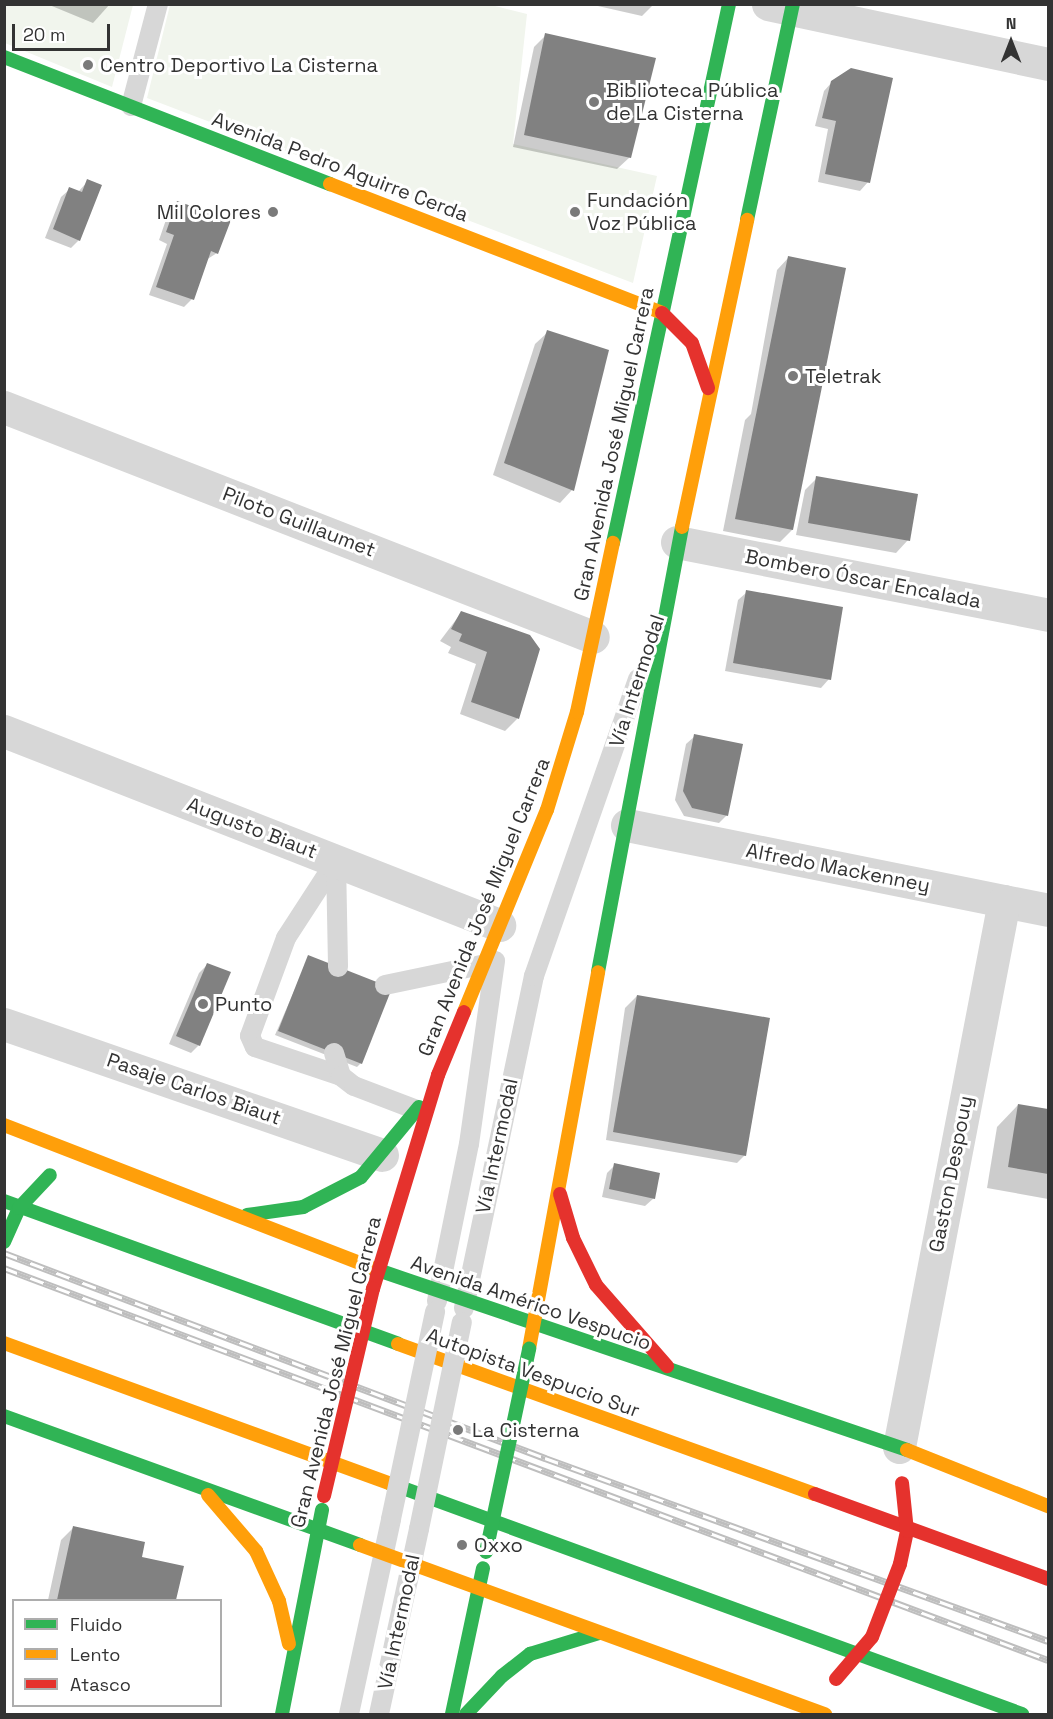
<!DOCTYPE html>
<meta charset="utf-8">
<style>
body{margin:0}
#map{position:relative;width:1053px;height:1719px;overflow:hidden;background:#fff;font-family:"Space Grotesk",sans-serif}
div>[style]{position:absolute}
.green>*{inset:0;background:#f1f5ed}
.shadow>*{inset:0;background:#0003}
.building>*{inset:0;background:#818181}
.lane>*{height:20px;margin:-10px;padding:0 10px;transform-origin:10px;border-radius:10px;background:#d7d7d7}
.street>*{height:33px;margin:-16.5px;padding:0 16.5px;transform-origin:16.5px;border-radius:16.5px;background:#d7d7d7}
.fast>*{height:14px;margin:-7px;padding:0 7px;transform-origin:7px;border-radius:7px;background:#30b455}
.slow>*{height:14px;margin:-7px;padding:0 7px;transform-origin:7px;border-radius:7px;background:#ff9f0a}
.jam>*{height:14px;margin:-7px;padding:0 7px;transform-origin:7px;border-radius:7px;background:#e5322d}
.rail>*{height:7px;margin-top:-3.5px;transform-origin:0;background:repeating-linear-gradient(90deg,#fff 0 14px,#bebebe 0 28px);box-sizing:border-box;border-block:2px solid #bebebe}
.lane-bridge>*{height:20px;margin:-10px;padding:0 10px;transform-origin:10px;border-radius:10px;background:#d7d7d7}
.fast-bridge>*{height:14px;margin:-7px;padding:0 7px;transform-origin:7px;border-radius:7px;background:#30b455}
.jam-bridge>*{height:14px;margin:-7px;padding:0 7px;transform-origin:7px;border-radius:7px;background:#e5322d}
.dots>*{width:16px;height:16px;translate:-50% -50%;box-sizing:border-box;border:3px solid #fff;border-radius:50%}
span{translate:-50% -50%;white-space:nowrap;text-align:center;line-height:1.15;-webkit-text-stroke:6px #fff;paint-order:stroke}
.poi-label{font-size:20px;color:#333}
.left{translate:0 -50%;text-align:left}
.right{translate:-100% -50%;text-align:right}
.street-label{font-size:20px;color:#333}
.frame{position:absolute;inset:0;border:6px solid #333;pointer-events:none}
.legend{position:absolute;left:12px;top:1599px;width:210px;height:108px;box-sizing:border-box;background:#fff;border:2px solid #adadad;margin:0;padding:8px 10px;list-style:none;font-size:18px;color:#333}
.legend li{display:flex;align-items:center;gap:12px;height:30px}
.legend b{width:30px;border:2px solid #adadad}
.north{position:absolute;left:981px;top:12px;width:60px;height:60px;-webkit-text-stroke:4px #fff;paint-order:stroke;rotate:0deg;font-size:16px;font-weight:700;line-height:24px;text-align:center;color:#333}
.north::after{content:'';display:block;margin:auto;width:21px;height:27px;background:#333;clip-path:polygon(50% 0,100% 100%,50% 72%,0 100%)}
.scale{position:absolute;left:12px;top:24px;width:98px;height:27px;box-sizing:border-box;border:3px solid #333;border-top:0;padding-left:8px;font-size:18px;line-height:21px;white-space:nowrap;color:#333;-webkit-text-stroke:4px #fff;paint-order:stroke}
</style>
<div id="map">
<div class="green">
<i style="clip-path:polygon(487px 4px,527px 14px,513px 144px,657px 176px,633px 283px,147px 98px,170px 5px)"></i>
<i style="clip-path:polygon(4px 5px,133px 5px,112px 87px,5px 43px)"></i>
</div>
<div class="shadow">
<i style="clip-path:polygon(47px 4px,110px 4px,93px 23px)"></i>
<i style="clip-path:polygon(589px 4px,654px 4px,642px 16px)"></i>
<i style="clip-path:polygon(546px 35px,630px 157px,617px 169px,513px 147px,534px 47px)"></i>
<i style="clip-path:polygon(832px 82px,868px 182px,860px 191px,818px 182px,828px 129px,815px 126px,824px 91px)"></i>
<i style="clip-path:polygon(88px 181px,79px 240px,71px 248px,45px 238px,61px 197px,70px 189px,78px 192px)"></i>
<i style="clip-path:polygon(177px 203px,217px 253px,206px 260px,192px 299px,184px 307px,149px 295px,167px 244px,159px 240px,169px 211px)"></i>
<i style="clip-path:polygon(789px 257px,792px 530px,780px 542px,723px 531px,745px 420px,751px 414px,777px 270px)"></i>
<i style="clip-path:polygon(548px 332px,572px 490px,560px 503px,493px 475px,535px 344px)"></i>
<i style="clip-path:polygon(817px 478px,908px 540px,896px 553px,796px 535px,805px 490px)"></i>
<i style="clip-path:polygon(747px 592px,829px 679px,821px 688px,725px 671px,738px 600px)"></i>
<i style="clip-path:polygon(461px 613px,539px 649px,517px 719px,505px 731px,460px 714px,476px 664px,448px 653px,451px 647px,440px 641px)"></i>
<i style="clip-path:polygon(695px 736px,727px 815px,719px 823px,684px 816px,675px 800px,686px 744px)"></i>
<i style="clip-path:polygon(309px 957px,361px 1063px,357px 1067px,275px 1035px)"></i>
<i style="clip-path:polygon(207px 965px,199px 1045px,191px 1053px,169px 1044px,199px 973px)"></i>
<i style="clip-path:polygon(637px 996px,745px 1155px,737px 1163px,606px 1140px,625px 1008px)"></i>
<i style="clip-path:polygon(1018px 1105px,1048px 1110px,1048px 1199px,987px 1188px,997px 1127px)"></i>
<i style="clip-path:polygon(615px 1165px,654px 1198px,645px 1206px,602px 1197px,607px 1173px)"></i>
<i style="clip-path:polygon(73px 1528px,140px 1558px,182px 1567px,175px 1600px,48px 1600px,61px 1540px)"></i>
</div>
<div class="building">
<i style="clip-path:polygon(545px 33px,656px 58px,631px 158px,524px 135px)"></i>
<i style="clip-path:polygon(851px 68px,893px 78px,870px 183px,825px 174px,836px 121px,822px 118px,831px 81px)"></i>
<i style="clip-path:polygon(87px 179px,102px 185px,80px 241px,53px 229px,69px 187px,82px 192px)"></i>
<i style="clip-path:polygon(177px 201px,231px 220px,218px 254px,211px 251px,194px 300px,156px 287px,174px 235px,166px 232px)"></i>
<i style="clip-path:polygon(788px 256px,846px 268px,793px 530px,735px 519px)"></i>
<i style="clip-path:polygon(547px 330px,609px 350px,574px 491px,504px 463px)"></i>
<i style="clip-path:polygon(816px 476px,918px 494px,910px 541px,808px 523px)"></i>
<i style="clip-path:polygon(746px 590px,843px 607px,831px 680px,733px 663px)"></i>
<i style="clip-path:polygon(461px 611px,530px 635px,540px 649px,519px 719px,471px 702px,487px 652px,459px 641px,462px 634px,451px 629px)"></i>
<i style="clip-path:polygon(694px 734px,743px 744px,728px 816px,692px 808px,683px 791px)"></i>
<i style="clip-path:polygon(308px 955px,392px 988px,362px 1064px,278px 1031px)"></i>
<i style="clip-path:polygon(207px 963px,231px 972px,200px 1046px,176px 1036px)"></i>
<i style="clip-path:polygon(637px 995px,770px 1018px,746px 1156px,613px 1132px)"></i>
<i style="clip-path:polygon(1018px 1104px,1048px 1109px,1048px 1174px,1008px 1167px)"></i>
<i style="clip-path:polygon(614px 1163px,660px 1173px,655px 1199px,609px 1189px)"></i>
<i style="clip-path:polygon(73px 1526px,145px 1542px,142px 1557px,184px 1566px,176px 1600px,57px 1600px)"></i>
</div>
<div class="lane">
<i style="left:131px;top:106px;width:106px;rotate:-75.2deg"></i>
<i style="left:336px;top:861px;width:92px;rotate:123deg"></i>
<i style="left:286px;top:938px;width:104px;rotate:110.2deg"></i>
<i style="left:250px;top:1036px;width:12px;rotate:66deg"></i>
<i style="left:255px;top:1047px;width:91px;rotate:18.6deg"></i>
<i style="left:336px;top:861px;width:106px;rotate:88.9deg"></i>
<i style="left:385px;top:985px;width:98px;rotate:-11.8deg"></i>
<i style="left:334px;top:1053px;width:24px;rotate:73deg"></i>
<i style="left:341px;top:1076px;width:16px;rotate:38deg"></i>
<i style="left:354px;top:1086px;width:67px;rotate:20.9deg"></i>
<i style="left:437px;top:1301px;width:160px;rotate:-78.5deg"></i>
<i style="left:469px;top:1144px;width:185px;rotate:-81.9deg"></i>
<i style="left:464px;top:1308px;width:339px;rotate:-78.1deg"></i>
<i style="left:534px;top:976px;width:315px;rotate:-70.7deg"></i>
<i style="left:349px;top:1714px;width:199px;rotate:-77.8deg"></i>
<i style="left:379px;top:1714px;width:189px;rotate:-77.8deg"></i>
</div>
<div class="street">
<i style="left:768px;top:4px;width:286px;rotate:12.1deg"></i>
<i style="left:4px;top:407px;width:632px;rotate:21.33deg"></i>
<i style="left:677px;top:542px;width:378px;rotate:11.1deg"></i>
<i style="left:4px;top:731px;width:532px;rotate:21.4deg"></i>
<i style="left:627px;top:825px;width:429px;rotate:11.4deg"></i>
<i style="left:4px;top:1024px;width:400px;rotate:19.1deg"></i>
<i style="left:899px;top:1447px;width:556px;rotate:-79.11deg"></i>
</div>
<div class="fast">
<i style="left:4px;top:57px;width:350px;rotate:21.3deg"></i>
<i style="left:747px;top:220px;width:221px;rotate:-78deg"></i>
<i style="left:613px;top:543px;width:551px;rotate:-77.85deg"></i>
<i style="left:598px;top:972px;width:453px;rotate:-79.3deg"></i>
<i style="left:4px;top:1201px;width:419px;rotate:19.9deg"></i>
<i style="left:247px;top:1215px;width:57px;rotate:-8.1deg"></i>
<i style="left:303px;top:1207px;width:65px;rotate:-27.3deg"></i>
<i style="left:361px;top:1177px;width:91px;rotate:-50.4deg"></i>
<i style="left:372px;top:1268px;width:565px;rotate:18.79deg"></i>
<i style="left:4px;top:1416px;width:379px;rotate:19.9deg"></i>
<i style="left:389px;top:1483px;width:674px;rotate:20.05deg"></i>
<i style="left:282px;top:1714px;width:208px;rotate:-78.9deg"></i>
<i style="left:452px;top:1714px;width:149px;rotate:-78deg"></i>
<i style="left:466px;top:1714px;width:52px;rotate:-46.5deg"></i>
<i style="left:502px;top:1676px;width:36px;rotate:-38deg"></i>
<i style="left:530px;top:1654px;width:72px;rotate:-16.9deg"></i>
</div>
<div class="slow">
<i style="left:330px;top:184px;width:356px;rotate:21.2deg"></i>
<i style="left:682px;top:527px;width:314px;rotate:-78deg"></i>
<i style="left:464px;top:1012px;width:218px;rotate:-67.7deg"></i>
<i style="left:547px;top:810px;width:102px;rotate:-73deg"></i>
<i style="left:577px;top:712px;width:173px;rotate:-78deg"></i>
<i style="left:4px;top:1125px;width:395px;rotate:21.2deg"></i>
<i style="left:4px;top:1343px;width:410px;rotate:20deg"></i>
<i style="left:398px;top:1344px;width:443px;rotate:19.8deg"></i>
<i style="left:529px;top:1349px;width:383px;rotate:-79.6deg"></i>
<i style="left:907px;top:1450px;width:152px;rotate:21.7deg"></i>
<i style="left:208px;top:1495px;width:74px;rotate:49.4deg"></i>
<i style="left:256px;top:1551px;width:55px;rotate:65.3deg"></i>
<i style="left:279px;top:1601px;width:44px;rotate:76.9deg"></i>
<i style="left:360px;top:1545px;width:495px;rotate:20deg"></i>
</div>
<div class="jam">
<i style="left:662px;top:313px;width:42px;rotate:45deg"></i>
<i style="left:692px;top:343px;width:48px;rotate:70.4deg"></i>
<i style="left:560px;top:1194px;width:46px;rotate:73.5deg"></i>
<i style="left:573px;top:1238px;width:52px;rotate:63.9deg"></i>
<i style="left:596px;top:1285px;width:108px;rotate:48.8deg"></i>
<i style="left:373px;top:1289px;width:224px;rotate:-73.1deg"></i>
<i style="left:438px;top:1075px;width:68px;rotate:-67.6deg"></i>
<i style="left:815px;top:1494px;width:248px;rotate:20deg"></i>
</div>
<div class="rail">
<i style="left:4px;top:1253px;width:579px;rotate:20.75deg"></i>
<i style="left:545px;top:1458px;width:535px;rotate:19.99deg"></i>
<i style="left:4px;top:1268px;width:1115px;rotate:20.58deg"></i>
</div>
<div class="lane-bridge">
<i style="left:391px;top:1519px;width:212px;rotate:-78deg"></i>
<i style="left:419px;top:1529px;width:211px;rotate:-78.3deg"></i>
</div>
<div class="fast-bridge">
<i style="left:4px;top:1242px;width:37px;rotate:-66deg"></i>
<i style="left:19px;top:1208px;width:45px;rotate:-46.8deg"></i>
<i style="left:486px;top:1552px;width:208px;rotate:-78deg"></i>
</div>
<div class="jam-bridge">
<i style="left:324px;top:1496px;width:213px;rotate:-76.7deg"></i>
<i style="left:836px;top:1679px;width:55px;rotate:-49.4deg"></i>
<i style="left:872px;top:1637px;width:78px;rotate:-69deg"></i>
<i style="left:900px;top:1564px;width:34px;rotate:-78deg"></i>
<i style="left:907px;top:1531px;width:48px;rotate:-95.9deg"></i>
</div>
<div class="dots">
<i style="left:88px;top:65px;background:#7a7a7a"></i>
<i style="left:594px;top:102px;background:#7a7a7a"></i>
<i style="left:273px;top:212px;background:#7a7a7a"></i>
<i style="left:575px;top:212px;background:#7a7a7a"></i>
<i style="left:793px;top:376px;background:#7a7a7a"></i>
<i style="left:203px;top:1004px;background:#7a7a7a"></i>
<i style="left:458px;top:1430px;background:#7a7a7a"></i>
<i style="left:462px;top:1545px;background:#7a7a7a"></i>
</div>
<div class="poi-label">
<span class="left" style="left:100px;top:65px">Centro Deportivo La Cisterna</span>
<span class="left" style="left:606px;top:102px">Biblioteca Pública<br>de La Cisterna</span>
<span class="left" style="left:587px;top:212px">Fundación<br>Voz Pública</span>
<span class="right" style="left:261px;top:212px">Mil Colores</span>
<span class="left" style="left:805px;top:376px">Teletrak</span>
<span class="left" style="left:215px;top:1004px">Punto</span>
<span class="left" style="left:472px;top:1430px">La Cisterna</span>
<span class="left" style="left:474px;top:1545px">Oxxo</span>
</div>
<div class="street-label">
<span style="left:340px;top:167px;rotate:21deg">Avenida Pedro Aguirre Cerda</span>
<span style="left:614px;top:444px;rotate:-78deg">Gran Avenida José Miguel Carrera</span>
<span style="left:299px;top:522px;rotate:21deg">Piloto Guillaumet</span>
<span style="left:863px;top:579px;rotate:11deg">Bombero Óscar Encalada</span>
<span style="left:637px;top:681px;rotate:-72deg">Vía Intermodal</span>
<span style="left:252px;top:828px;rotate:21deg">Augusto Biaut</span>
<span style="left:838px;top:868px;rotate:11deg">Alfredo Mackenney</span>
<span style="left:484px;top:907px;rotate:-68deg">Gran Avenida José Miguel Carrera</span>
<span style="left:194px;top:1089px;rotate:19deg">Pasaje Carlos Biaut</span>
<span style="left:497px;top:1146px;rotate:-78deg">Vía Intermodal</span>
<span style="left:951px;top:1174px;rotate:-79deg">Gaston Despouy</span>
<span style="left:531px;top:1303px;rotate:19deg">Avenida Américo Vespucio</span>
<span style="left:336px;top:1372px;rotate:-76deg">Gran Avenida José Miguel Carrera</span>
<span style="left:533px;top:1373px;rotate:20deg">Autopista Vespucio Sur</span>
<span style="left:399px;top:1622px;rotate:-78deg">Vía Intermodal</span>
</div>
<div class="frame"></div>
<ul class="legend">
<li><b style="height:8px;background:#30b455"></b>Fluido</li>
<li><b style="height:8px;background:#ff9f0a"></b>Lento</li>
<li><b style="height:8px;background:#e5322d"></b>Atasco</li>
</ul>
<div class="north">N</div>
<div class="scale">20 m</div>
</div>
